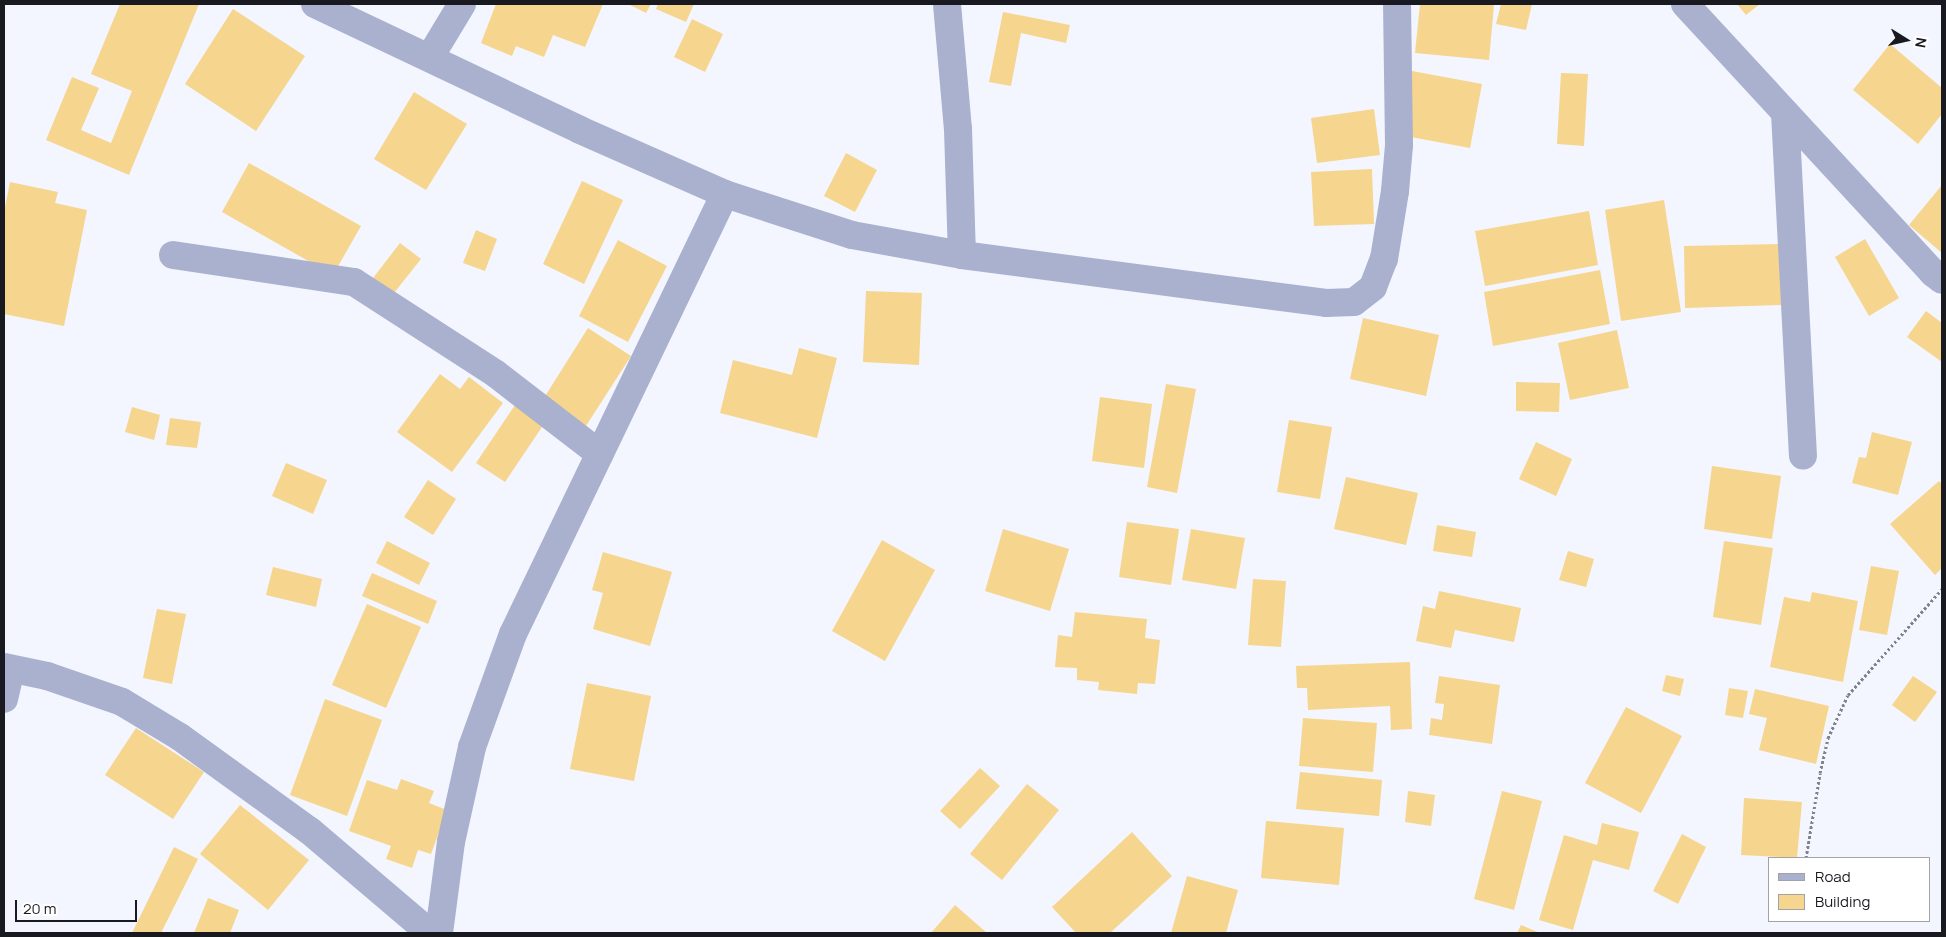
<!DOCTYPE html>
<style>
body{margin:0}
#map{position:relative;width:1946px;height:937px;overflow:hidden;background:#f3f5ff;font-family:Manrope,sans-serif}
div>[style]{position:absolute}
.building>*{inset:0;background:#f6d68e}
.path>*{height:3px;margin-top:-1.5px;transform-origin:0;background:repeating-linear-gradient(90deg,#80828a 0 2.5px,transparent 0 5px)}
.minor>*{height:28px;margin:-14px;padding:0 14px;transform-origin:14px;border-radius:14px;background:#aab1cf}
span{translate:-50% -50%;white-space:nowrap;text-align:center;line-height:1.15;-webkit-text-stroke:5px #fff;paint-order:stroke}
.frame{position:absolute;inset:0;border:5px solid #191a20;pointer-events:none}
.legend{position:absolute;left:1768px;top:857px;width:162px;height:65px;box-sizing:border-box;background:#fff;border:1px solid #a3a3a6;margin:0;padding:6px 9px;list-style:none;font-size:15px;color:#191a20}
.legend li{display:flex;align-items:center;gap:10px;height:25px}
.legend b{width:25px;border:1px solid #a3a3a6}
.north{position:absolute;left:1881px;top:15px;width:50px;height:50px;-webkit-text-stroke:4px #fff;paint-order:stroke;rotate:100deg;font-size:14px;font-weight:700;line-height:20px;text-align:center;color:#191a20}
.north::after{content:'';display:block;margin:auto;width:18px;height:22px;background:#191a20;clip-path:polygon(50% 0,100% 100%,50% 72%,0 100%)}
.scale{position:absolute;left:15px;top:900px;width:122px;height:22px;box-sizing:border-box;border:2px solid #191a20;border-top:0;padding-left:6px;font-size:15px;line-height:18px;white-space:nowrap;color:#191a20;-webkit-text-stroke:4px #fff;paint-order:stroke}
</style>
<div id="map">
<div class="building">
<i style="clip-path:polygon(120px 4px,199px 4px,129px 175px,46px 140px,72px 77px,99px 88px,81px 130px,111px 143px,132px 91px,91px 74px)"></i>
<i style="clip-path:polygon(496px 4px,603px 4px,585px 47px,553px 35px,544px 57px,516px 46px,512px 56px,481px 43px)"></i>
<i style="clip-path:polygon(628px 4px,651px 4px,646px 13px)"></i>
<i style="clip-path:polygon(658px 4px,694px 4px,686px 22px,656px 9px)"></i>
<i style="clip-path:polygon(1420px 4px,1494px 5px,1489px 60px,1415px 53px)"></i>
<i style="clip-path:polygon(1501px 4px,1532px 4px,1526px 30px,1496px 24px)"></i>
<i style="clip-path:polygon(1737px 4px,1760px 4px,1746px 15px)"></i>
<i style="clip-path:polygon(233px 9px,305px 56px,256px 131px,185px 84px)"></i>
<i style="clip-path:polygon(1003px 12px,1070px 25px,1066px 43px,1021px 33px,1011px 86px,989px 82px)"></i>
<i style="clip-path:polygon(692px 19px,723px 34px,705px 72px,674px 57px)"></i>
<i style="clip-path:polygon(1890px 44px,1942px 88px,1942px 114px,1918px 144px,1853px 90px)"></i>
<i style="clip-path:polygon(1412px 71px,1482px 84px,1470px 148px,1400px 135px)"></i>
<i style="clip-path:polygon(1561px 73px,1588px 74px,1584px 146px,1557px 144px)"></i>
<i style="clip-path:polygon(414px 92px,467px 124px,426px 190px,374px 159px)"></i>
<i style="clip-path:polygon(1374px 109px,1380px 155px,1317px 163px,1311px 118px)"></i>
<i style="clip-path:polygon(846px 153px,877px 170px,855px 212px,824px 196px)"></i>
<i style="clip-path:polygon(249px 163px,361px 226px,333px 275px,222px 212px)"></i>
<i style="clip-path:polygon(1372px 169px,1374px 224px,1314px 226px,1311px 172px)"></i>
<i style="clip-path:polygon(582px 181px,623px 200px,584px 284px,543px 264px)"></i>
<i style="clip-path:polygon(10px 182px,58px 192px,55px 203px,87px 210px,64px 326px,4px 314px,4px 212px)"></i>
<i style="clip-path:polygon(1942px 185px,1942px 253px,1909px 225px)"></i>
<i style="clip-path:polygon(1664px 200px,1681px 312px,1621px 321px,1605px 210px)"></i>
<i style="clip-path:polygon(1589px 211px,1598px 265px,1485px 286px,1475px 231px)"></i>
<i style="clip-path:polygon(476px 230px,497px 239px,485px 271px,463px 263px)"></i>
<i style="clip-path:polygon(1865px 239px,1899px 298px,1869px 316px,1835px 257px)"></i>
<i style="clip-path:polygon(618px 240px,667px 266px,628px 342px,579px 316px)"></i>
<i style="clip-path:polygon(400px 243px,421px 259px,390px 298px,370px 282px)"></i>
<i style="clip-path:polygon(1782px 244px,1783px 305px,1685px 308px,1684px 246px)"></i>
<i style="clip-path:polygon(1600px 270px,1610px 324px,1493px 346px,1484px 292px)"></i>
<i style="clip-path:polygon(866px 291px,922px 293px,919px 365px,863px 362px)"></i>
<i style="clip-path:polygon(1926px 311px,1942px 323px,1942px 362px,1907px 337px)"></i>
<i style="clip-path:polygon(1363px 318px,1439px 335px,1426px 396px,1350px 379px)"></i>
<i style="clip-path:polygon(588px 328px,631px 356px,584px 429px,542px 401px)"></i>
<i style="clip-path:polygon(1617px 330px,1629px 388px,1570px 400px,1558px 343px)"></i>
<i style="clip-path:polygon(799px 348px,837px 358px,817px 438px,720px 413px,733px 360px,792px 375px)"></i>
<i style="clip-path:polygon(440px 374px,460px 389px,469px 377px,503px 403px,452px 472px,397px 432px)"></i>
<i style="clip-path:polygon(1516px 382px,1560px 383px,1559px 412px,1516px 411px)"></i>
<i style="clip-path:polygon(1166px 384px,1196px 389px,1177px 493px,1147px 487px)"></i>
<i style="clip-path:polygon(1100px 397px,1152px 404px,1144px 468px,1092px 461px)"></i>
<i style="clip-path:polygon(515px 405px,544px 424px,505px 482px,476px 463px)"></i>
<i style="clip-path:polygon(132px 407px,160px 415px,154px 440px,125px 432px)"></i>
<i style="clip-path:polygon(170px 418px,201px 422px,197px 448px,166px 445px)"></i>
<i style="clip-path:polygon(1289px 420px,1332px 427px,1320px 499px,1277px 492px)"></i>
<i style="clip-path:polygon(1872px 432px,1912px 442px,1898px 495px,1852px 483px,1859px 457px,1866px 458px)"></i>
<i style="clip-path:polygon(1536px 442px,1572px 459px,1556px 496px,1519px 479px)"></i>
<i style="clip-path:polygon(286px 463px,327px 480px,313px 514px,272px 496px)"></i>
<i style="clip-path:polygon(1712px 466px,1781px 476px,1772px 539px,1704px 529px)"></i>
<i style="clip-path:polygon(1346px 477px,1418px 493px,1406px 545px,1334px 529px)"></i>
<i style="clip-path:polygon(428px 480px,456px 499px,433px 535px,404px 517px)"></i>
<i style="clip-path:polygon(1939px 481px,1942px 484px,1942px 568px,1935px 575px,1890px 524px)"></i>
<i style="clip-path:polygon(1127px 522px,1179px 529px,1171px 585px,1119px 577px)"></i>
<i style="clip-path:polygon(1437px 525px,1476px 532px,1472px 557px,1433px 551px)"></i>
<i style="clip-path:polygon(1003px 529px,1069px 549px,1050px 611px,985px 591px)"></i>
<i style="clip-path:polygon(1191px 529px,1245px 538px,1236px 589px,1182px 580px)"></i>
<i style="clip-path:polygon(882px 540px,935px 570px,885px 661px,832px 631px)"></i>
<i style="clip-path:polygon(387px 541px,430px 563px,419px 585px,376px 563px)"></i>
<i style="clip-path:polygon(1724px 541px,1773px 548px,1761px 625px,1713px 617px)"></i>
<i style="clip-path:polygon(1568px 551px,1594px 559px,1586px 587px,1559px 580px)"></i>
<i style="clip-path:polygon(603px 552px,672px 572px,650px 646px,593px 629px,603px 593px,592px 590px)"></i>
<i style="clip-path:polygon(1871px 566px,1899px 571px,1887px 635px,1859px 630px)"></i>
<i style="clip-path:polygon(273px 567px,322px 579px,316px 607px,266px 595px)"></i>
<i style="clip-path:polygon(372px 573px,437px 601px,428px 624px,362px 596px)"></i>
<i style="clip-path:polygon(1253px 579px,1286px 581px,1281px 647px,1248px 645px)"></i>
<i style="clip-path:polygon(1439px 591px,1521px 608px,1514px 642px,1455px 630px,1451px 648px,1416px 641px,1423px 606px,1435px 609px)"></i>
<i style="clip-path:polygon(1812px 592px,1858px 601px,1843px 682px,1770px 667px,1784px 597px,1810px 602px)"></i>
<i style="clip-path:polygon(367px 604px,421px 627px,386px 708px,332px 685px)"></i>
<i style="clip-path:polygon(157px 609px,186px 614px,172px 684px,143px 678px)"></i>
<i style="clip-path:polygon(1075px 612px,1147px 619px,1145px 638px,1160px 640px,1155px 684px,1138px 683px,1137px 694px,1098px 690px,1099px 682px,1077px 680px,1077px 668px,1055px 667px,1058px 635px,1072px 637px)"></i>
<i style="clip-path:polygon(1410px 662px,1412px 729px,1391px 730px,1390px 706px,1308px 710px,1307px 688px,1297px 688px,1296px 666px)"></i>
<i style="clip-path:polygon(1666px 675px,1684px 679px,1680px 696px,1662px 691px)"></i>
<i style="clip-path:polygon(1439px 676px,1500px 685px,1492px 744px,1429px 735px,1431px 718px,1442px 720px,1444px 704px,1435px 703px)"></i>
<i style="clip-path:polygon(1913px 676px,1937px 692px,1915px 722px,1892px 705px)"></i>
<i style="clip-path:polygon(587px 683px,651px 696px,634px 781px,570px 769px)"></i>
<i style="clip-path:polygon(1729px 688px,1748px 691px,1743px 718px,1725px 715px)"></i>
<i style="clip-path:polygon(1755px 689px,1829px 706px,1816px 764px,1759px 750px,1767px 718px,1749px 714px)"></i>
<i style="clip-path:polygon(325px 699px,382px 720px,347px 816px,290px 795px)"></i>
<i style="clip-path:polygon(1626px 707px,1682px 736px,1641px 813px,1585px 783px)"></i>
<i style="clip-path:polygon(1303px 718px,1377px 723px,1373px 772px,1299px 766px)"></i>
<i style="clip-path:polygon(136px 728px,204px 772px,173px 819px,105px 775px)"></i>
<i style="clip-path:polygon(980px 768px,1000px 786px,960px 829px,940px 811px)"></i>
<i style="clip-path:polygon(1300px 772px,1382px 780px,1379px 816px,1296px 809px)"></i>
<i style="clip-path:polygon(401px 779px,434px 791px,429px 803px,447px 810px,431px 854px,418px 850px,412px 868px,386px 859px,391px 846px,349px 831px,367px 780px,397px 790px)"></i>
<i style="clip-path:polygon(1027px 784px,1059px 810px,1002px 880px,970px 854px)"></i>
<i style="clip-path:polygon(1408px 791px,1435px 795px,1431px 826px,1405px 822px)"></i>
<i style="clip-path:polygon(1502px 791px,1542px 801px,1514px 910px,1474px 899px)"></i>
<i style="clip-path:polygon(1744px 798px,1802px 802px,1797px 858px,1741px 855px)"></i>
<i style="clip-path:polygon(240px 805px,309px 860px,268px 910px,200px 854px)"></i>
<i style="clip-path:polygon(1266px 821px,1344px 828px,1339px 885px,1261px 878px)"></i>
<i style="clip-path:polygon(1602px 823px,1639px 832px,1629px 870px,1593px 860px,1573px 930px,1539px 920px,1564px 835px,1597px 845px)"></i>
<i style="clip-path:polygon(1132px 832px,1172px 876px,1110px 933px,1076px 933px,1052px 907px)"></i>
<i style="clip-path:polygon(1682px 834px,1706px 847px,1678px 904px,1653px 891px)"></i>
<i style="clip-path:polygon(174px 847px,198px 859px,161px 933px,132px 933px)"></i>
<i style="clip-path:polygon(1187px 876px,1238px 890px,1226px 933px,1171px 933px)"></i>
<i style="clip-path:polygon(208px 898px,239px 910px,230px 933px,194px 933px)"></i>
<i style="clip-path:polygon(955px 905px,987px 933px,931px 933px)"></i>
<i style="clip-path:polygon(1521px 925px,1540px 933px,1517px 933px)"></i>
</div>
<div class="path">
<i style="left:1806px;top:858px;width:86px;rotate:-80.6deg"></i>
<i style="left:1820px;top:773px;width:36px;rotate:-77deg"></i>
<i style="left:1828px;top:738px;width:47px;rotate:-65.1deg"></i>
<i style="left:1848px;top:695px;width:142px;rotate:-48.4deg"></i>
</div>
<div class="minor">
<i style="left:315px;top:4px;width:293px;rotate:25.4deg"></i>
<i style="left:580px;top:130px;width:158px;rotate:23.8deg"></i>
<i style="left:725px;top:194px;width:133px;rotate:17.9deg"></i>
<i style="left:852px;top:235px;width:112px;rotate:10.3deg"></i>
<i style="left:962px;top:255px;width:367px;rotate:7.5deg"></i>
<i style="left:1326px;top:303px;width:28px;rotate:-2deg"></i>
<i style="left:1354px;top:302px;width:24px;rotate:-38deg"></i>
<i style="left:1373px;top:287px;width:30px;rotate:-69deg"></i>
<i style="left:1384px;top:259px;width:69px;rotate:-80.8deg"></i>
<i style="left:1395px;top:191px;width:46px;rotate:-85deg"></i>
<i style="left:1399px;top:145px;width:141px;rotate:-90.8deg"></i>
<i style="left:947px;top:4px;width:125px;rotate:85deg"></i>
<i style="left:958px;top:129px;width:126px;rotate:88.2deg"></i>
<i style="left:1685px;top:4px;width:366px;rotate:47.3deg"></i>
<i style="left:1933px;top:273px;width:11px;rotate:38deg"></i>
<i style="left:430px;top:57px;width:62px;rotate:-58.9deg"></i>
<i style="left:1785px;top:113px;width:343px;rotate:87deg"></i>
<i style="left:173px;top:255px;width:183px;rotate:8.5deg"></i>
<i style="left:354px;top:282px;width:169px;rotate:32.9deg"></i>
<i style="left:496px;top:374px;width:131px;rotate:37.6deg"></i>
<i style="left:4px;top:667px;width:44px;rotate:11.8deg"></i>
<i style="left:47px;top:676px;width:79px;rotate:19.1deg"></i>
<i style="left:122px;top:702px;width:68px;rotate:31.1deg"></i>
<i style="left:180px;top:737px;width:160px;rotate:35.9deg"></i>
<i style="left:310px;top:831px;width:157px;rotate:40.4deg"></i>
<i style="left:4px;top:699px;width:31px;rotate:-77deg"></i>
<i style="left:439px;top:933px;width:92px;rotate:-82.5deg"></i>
<i style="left:451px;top:842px;width:97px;rotate:-77.5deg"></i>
<i style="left:472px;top:747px;width:120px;rotate:-70.1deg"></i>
<i style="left:513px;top:634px;width:488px;rotate:-64.3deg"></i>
</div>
<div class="frame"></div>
<ul class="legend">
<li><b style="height:6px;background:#aab1cf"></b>Road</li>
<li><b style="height:14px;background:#f6d68e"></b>Building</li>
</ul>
<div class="north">N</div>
<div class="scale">20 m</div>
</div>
